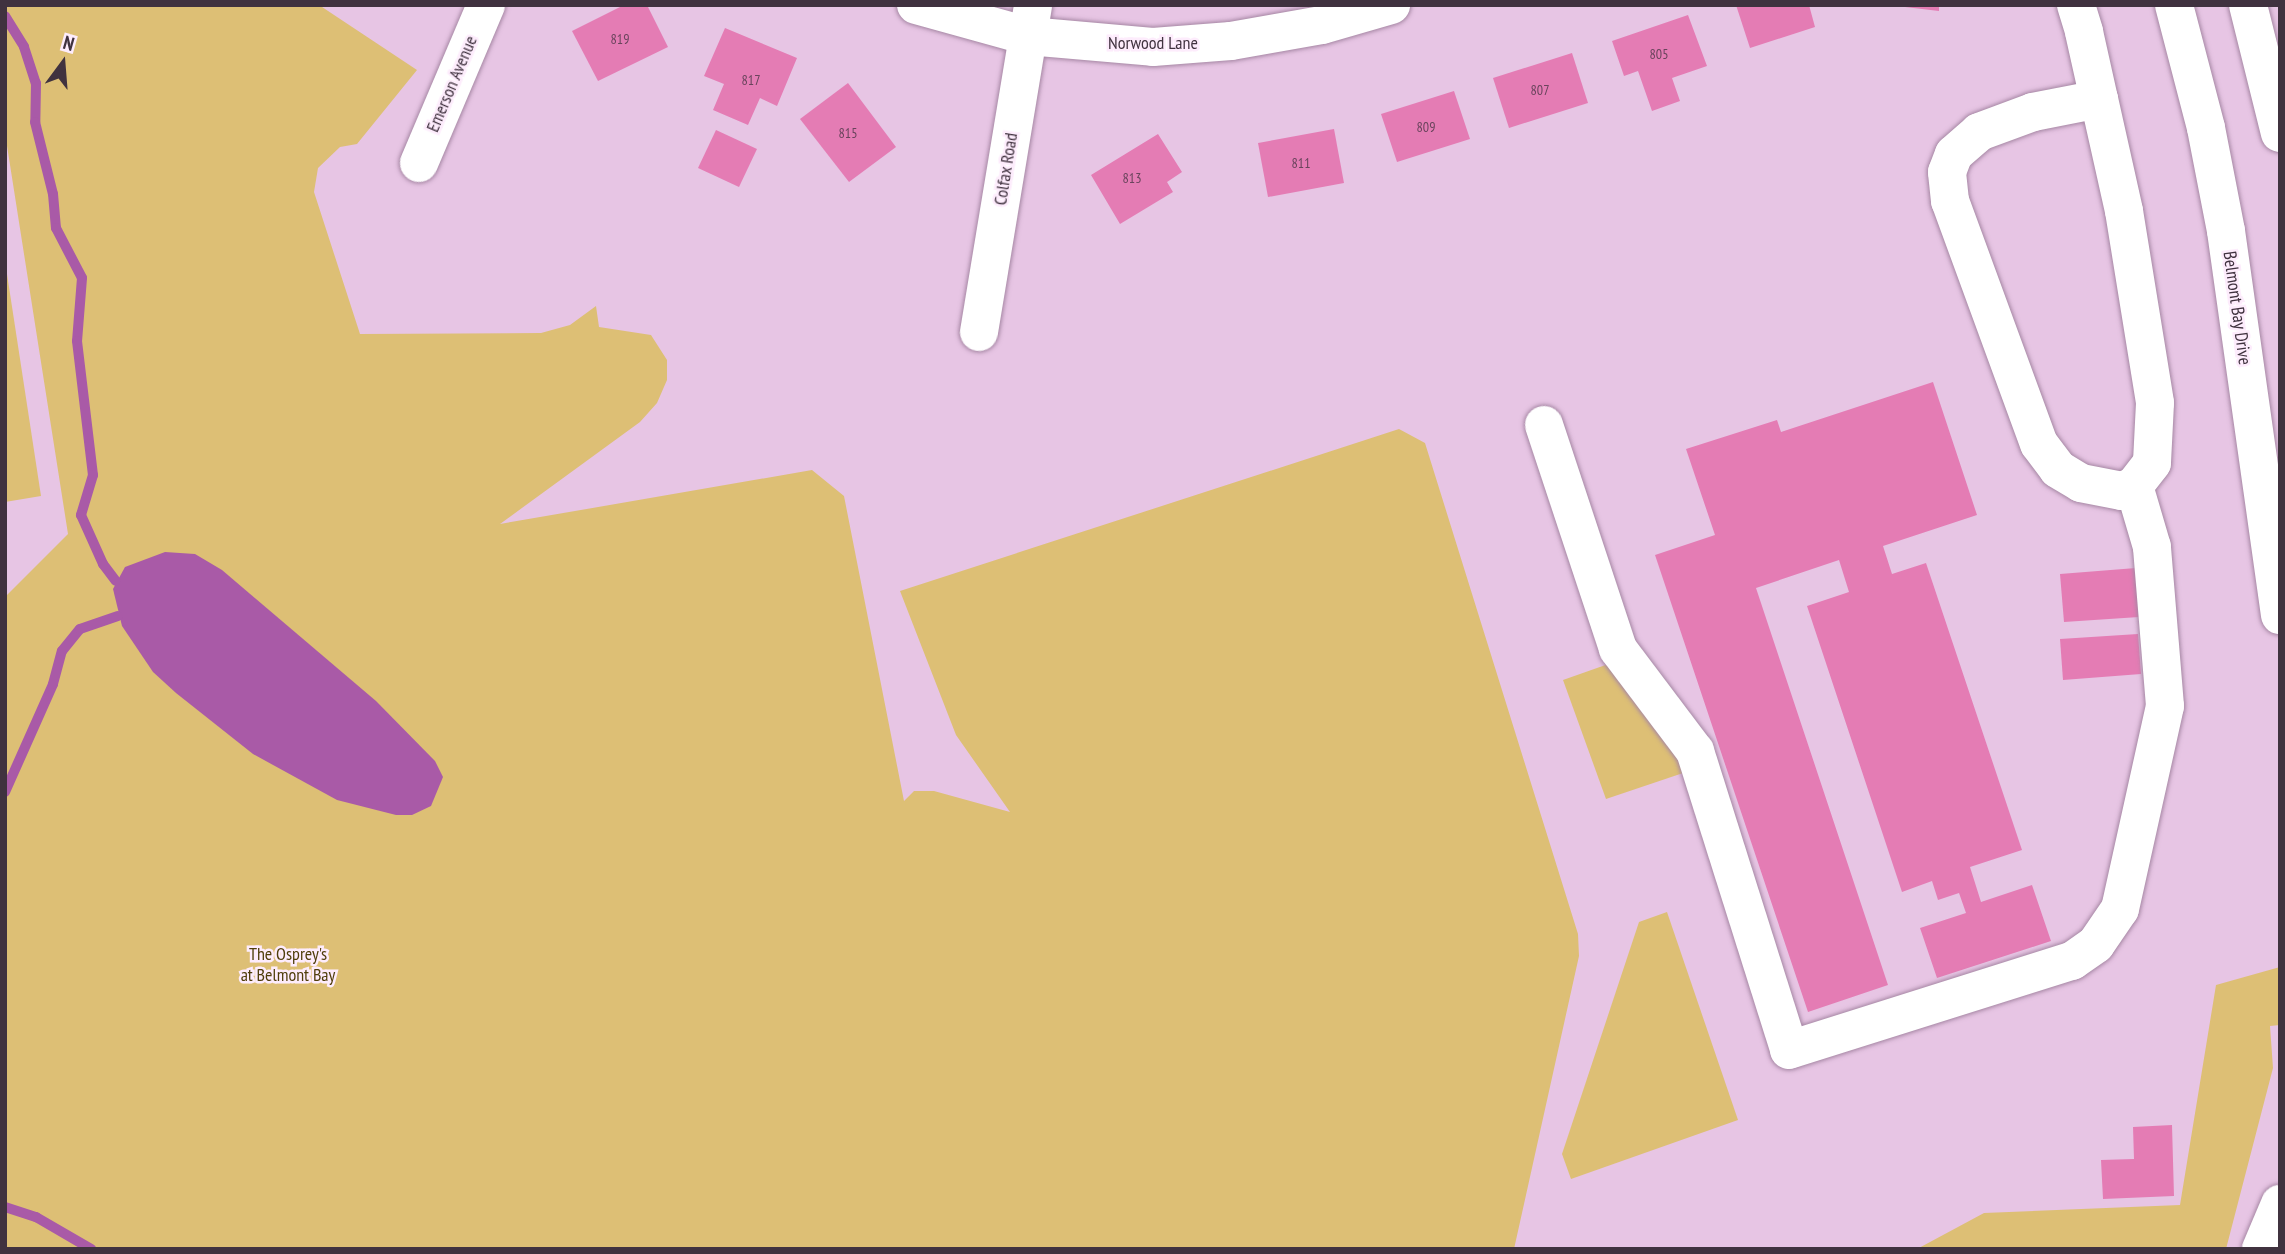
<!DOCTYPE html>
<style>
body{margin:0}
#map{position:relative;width:2285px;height:1254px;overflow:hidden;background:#e7c5e4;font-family:"PT Sans Narrow",sans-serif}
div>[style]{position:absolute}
.green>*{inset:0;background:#ddbf75}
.water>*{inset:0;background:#a95aa7}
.stream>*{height:10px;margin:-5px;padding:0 5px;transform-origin:5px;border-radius:5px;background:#a95aa7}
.building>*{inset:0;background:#e47cb4}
.roads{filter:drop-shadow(0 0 2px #a687a4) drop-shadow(0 0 2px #a687a4)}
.minor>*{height:38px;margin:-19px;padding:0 19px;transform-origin:19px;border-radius:19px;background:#fff}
span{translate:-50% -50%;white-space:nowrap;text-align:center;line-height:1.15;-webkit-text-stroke:5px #fdecfc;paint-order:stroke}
.number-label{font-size:14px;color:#69445c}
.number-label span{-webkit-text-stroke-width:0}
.street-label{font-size:18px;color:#40323f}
.park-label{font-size:18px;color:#4f3d0a}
.frame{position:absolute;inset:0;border:7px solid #40323f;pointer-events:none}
.north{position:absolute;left:28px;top:28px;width:70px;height:70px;-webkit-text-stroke:5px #fdecfc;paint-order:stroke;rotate:16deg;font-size:19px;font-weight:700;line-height:28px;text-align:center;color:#40323f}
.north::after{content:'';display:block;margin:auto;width:24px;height:32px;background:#40323f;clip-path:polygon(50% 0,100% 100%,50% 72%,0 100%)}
</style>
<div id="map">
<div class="green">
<i style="clip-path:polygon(5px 5px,319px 5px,417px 70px,357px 144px,340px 147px,318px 168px,314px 192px,360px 334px,541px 333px,570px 325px,596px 306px,599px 327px,651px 335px,667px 360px,667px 380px,657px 403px,640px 422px,500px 524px,812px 470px,844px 496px,904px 801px,914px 791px,934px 791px,1010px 812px,956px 735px,900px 591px,1399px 429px,1425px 443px,1578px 934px,1579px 956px,1514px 1249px,5px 1249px,5px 597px,68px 534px,5px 133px)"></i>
<i style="clip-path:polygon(5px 261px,41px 496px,5px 502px)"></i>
<i style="clip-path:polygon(1614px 662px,1692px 770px,1606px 799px,1563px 680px)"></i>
<i style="clip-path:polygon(1667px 912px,1738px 1120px,1571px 1179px,1562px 1154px,1639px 922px)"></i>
<i style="clip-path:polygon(2280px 967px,2280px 1025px,2270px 1026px,2273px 1068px,2226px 1249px,1917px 1249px,1984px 1213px,2180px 1205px,2216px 985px)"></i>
</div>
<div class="water">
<i style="clip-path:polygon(165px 552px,195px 554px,222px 570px,376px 701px,435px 761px,443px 777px,431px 806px,412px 815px,396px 815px,337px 800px,253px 754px,176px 693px,153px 672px,122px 626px,113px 589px,125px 567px)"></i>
</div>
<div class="stream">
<i style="left:5px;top:16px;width:36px;rotate:58deg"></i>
<i style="left:24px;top:47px;width:38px;rotate:72deg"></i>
<i style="left:36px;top:83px;width:39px;rotate:91deg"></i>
<i style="left:35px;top:122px;width:74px;rotate:76deg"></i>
<i style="left:53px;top:194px;width:34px;rotate:85deg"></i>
<i style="left:56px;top:228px;width:56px;rotate:62.5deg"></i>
<i style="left:82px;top:278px;width:63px;rotate:94.5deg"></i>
<i style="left:77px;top:341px;width:135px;rotate:83.2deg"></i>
<i style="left:93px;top:475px;width:42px;rotate:106.7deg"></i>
<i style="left:81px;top:515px;width:54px;rotate:65.8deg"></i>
<i style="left:103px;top:564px;width:21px;rotate:53deg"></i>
<i style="left:5px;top:792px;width:118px;rotate:-66deg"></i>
<i style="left:53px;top:684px;width:34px;rotate:-75deg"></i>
<i style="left:62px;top:651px;width:28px;rotate:-51deg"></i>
<i style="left:80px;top:629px;width:40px;rotate:-18.9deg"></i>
<i style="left:5px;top:1207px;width:33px;rotate:18deg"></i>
<i style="left:36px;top:1217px;width:64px;rotate:30.2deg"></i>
</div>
<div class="building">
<i style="clip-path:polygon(624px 5px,647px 5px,668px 47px,598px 81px,572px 31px)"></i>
<i style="clip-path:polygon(1736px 5px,1809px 5px,1815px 27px,1750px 48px)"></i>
<i style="clip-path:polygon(1888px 5px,1939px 5px,1939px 11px)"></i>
<i style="clip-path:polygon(1688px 15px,1707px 66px,1672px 78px,1680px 101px,1652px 111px,1638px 71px,1624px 76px,1612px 41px)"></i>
<i style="clip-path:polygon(725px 28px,797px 58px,777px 106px,760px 98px,748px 125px,713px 110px,724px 84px,704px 76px)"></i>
<i style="clip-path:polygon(1572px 53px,1588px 103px,1509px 128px,1493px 78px)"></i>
<i style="clip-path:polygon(848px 83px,896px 147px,849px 182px,800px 119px)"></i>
<i style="clip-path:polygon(1454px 91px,1470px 139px,1397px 162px,1381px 114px)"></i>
<i style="clip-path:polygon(1334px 129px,1344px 183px,1268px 197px,1258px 143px)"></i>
<i style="clip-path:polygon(716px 130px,757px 149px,739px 187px,698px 168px)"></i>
<i style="clip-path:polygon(1158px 134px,1182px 172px,1167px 182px,1173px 192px,1120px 224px,1091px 175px)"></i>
<i style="clip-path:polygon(1933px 382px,1977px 515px,1883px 546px,1892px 574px,1926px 563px,2022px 850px,1970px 867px,1981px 902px,2032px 885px,2051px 941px,1937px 978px,1920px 928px,1966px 913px,1959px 893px,1938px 900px,1932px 881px,1902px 892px,1807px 606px,1849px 592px,1839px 560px,1756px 588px,1888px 985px,1808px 1012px,1655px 555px,1715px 535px,1686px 449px,1777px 420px,1781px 432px)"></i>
<i style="clip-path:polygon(2136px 568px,2139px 617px,2064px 622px,2060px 574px)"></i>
<i style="clip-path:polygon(2138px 634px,2141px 674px,2063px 680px,2060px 639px)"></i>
<i style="clip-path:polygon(2172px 1125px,2174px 1196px,2103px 1199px,2101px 1160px,2134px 1159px,2133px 1127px)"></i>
</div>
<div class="roads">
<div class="minor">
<i style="left:916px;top:5px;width:116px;rotate:15.5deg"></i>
<i style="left:1028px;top:36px;width:125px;rotate:5deg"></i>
<i style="left:1153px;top:47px;width:78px;rotate:-4.4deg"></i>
<i style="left:1231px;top:41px;width:92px;rotate:-10deg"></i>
<i style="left:1322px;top:25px;width:72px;rotate:-16.2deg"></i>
<i style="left:2076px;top:5px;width:28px;rotate:73deg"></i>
<i style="left:2084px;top:32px;width:69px;rotate:77.4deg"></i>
<i style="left:2099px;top:99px;width:115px;rotate:77.4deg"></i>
<i style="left:2124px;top:211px;width:194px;rotate:80.8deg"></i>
<i style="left:2155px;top:403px;width:60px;rotate:92.9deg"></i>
<i style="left:2152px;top:463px;width:29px;rotate:128deg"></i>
<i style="left:2134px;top:486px;width:13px;rotate:157deg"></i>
<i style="left:2122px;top:491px;width:42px;rotate:-169deg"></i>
<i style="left:2081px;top:483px;width:27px;rotate:-149deg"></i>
<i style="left:2058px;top:469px;width:31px;rotate:-127deg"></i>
<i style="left:2039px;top:444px;width:259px;rotate:-110.1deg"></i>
<i style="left:1950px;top:201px;width:29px;rotate:-96deg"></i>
<i style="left:1947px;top:172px;width:19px;rotate:-69deg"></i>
<i style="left:1954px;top:154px;width:33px;rotate:-41deg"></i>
<i style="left:1979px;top:132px;width:58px;rotate:-20.3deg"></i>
<i style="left:2033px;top:112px;width:67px;rotate:-11.1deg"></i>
<i style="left:2174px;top:5px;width:127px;rotate:75.4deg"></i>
<i style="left:2206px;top:128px;width:105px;rotate:79deg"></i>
<i style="left:2226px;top:231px;width:388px;rotate:82deg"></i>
<i style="left:2248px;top:5px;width:132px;rotate:76deg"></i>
<i style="left:419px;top:163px;width:172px;rotate:-67deg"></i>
<i style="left:979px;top:332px;width:331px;rotate:-80.6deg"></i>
<i style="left:1544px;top:425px;width:236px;rotate:71.7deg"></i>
<i style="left:1618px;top:649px;width:128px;rotate:53deg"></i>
<i style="left:1695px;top:751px;width:313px;rotate:72.5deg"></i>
<i style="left:1789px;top:1050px;width:297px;rotate:-17.5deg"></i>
<i style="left:2072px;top:961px;width:29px;rotate:-35deg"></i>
<i style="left:2096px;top:944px;width:42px;rotate:-55.6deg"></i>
<i style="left:2120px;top:909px;width:208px;rotate:-77.5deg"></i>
<i style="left:2165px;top:706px;width:160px;rotate:-94.7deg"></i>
<i style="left:2152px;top:547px;width:64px;rotate:-106.4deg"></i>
<i style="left:2261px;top:1249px;width:49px;rotate:-67.1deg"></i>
</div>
</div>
<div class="number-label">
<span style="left:620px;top:39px">819</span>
<span style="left:1659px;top:54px">805</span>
<span style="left:751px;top:80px">817</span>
<span style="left:1540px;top:90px">807</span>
<span style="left:1426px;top:127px">809</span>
<span style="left:848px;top:133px">815</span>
<span style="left:1301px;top:163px">811</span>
<span style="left:1132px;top:178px">813</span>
</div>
<div class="street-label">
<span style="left:1153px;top:43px">Norwood Lane</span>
<span style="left:452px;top:84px;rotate:-67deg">Emerson Avenue</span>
<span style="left:1006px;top:169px;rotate:-81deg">Colfax Road</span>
<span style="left:2237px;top:308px;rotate:82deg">Belmont Bay Drive</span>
</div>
<div class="park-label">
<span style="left:288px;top:965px">The Osprey's<br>at Belmont Bay</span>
</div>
<div class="frame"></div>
<div class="north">N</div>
</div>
